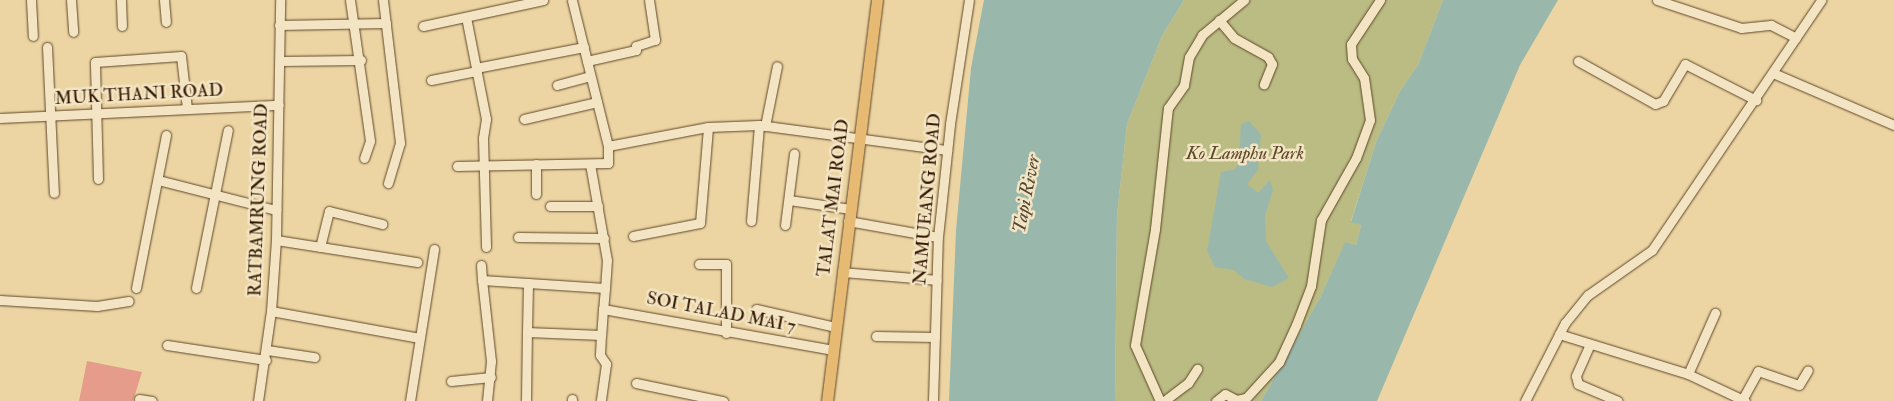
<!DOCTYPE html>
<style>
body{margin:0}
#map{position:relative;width:1894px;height:401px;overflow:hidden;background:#ecd5a3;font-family:"IM FELL Double Pica",serif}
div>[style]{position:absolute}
.green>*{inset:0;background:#babc83}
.water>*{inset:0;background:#99b8ab}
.building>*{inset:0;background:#e69c8a}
.roads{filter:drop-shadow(0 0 1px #604629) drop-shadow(0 0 1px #604629)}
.minor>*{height:9px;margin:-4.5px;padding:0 4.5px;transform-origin:4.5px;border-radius:4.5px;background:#f3e4c3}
.major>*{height:11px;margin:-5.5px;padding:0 5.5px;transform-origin:5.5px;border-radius:5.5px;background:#e6ba72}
span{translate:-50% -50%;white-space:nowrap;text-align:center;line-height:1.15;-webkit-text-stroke:5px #f3e4c3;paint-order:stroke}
.street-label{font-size:18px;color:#311600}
.park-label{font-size:18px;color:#5a4827;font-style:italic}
.water-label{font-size:19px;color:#504733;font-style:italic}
</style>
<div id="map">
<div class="green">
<i style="clip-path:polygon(1184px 0,1443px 0,1418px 65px,1400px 91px,1376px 142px,1351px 221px,1361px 225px,1356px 245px,1345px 243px,1321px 296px,1261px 401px,1115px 401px,1117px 215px,1127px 124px,1162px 36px)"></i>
</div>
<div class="water">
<i style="clip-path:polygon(984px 0,1184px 0,1162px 36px,1127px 124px,1117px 215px,1115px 401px,949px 401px,956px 230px,971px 68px)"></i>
<i style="clip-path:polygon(1443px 0,1558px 0,1520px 65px,1377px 401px,1261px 401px,1321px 296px,1345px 242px,1356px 245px,1361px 225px,1351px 222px,1376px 142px,1400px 91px,1418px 65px)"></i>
<i style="clip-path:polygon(1249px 121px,1261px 134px,1258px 170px,1247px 184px,1258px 193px,1270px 180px,1273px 190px,1265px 216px,1266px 241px,1289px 278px,1272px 287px,1244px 279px,1234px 270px,1215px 267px,1207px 251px,1221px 172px,1235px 169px,1239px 162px,1241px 124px)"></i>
</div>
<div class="building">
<i style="clip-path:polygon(87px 361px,142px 372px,133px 401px,79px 401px)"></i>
</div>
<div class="roads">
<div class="minor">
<i style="left:31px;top:0;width:36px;rotate:87deg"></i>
<i style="left:71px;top:0;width:32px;rotate:86deg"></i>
<i style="left:121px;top:0;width:26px;rotate:88deg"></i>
<i style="left:164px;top:0;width:22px;rotate:85deg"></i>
<i style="left:350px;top:0;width:142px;rotate:81.9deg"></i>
<i style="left:370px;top:141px;width:18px;rotate:109deg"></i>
<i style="left:383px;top:0;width:144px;rotate:83.2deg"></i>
<i style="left:400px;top:143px;width:42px;rotate:106.7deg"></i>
<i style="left:1657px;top:0;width:89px;rotate:18.4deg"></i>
<i style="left:1741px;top:28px;width:30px;rotate:-6deg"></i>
<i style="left:1771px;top:25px;width:28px;rotate:27deg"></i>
<i style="left:466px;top:17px;width:104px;rotate:78.9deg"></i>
<i style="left:486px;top:119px;width:19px;rotate:99deg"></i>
<i style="left:483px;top:138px;width:109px;rotate:88.4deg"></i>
<i style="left:1219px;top:20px;width:23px;rotate:50deg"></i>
<i style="left:1234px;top:38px;width:39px;rotate:29deg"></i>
<i style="left:1268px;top:57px;width:8px;rotate:60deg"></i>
<i style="left:1272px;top:64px;width:22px;rotate:112deg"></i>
<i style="left:279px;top:25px;width:107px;rotate:-1.1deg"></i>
<i style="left:423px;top:26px;width:123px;rotate:-12.2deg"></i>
<i style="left:47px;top:47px;width:146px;rotate:87.3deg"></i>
<i style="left:281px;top:61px;width:80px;rotate:-0.7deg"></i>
<i style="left:587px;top:61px;width:50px;rotate:-12.7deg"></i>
<i style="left:636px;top:50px;width:4px;rotate:-90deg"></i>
<i style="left:636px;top:46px;width:20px;rotate:-18deg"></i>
<i style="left:655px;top:40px;width:40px;rotate:-98.5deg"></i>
<i style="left:1578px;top:61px;width:88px;rotate:29.2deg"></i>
<i style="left:1655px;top:104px;width:9px;rotate:-21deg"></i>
<i style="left:1663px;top:101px;width:43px;rotate:-59.3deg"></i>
<i style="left:1685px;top:64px;width:80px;rotate:26.9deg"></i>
<i style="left:476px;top:68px;width:110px;rotate:-11deg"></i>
<i style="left:1773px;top:73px;width:132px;rotate:23.3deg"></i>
<i style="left:431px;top:80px;width:47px;rotate:-11.1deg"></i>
<i style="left:557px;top:85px;width:34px;rotate:-15deg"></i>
<i style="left:0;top:118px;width:279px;rotate:-2.7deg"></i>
<i style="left:524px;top:119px;width:75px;rotate:-13.1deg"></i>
<i style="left:765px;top:126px;width:61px;rotate:-78.7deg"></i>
<i style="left:608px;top:146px;width:102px;rotate:-10.8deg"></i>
<i style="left:708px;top:127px;width:51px;rotate:-2.2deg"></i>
<i style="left:759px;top:125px;width:190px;rotate:7.6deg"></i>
<i style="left:536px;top:164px;width:30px;rotate:90deg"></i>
<i style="left:590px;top:164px;width:97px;rotate:80deg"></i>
<i style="left:607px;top:260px;width:28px;rotate:94deg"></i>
<i style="left:605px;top:288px;width:21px;rotate:95deg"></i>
<i style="left:603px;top:309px;width:26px;rotate:94deg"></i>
<i style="left:601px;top:335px;width:74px;rotate:-177.7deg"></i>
<i style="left:527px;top:332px;width:49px;rotate:-88.8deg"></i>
<i style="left:528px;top:283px;width:77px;rotate:3.7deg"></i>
<i style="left:457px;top:166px;width:151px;rotate:-1.1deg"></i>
<i style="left:608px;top:163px;width:17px;rotate:-90deg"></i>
<i style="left:608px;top:146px;width:150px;rotate:-103.9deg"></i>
<i style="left:98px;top:179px;width:117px;rotate:-91.5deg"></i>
<i style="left:95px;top:62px;width:86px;rotate:-4deg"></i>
<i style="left:181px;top:56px;width:53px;rotate:83.5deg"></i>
<i style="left:158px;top:180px;width:122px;rotate:14.3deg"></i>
<i style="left:789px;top:200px;width:62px;rotate:8.4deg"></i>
<i style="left:550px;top:206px;width:48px"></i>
<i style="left:751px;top:221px;width:96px;rotate:-85.2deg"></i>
<i style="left:848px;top:221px;width:91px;rotate:10.1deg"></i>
<i style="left:785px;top:225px;width:72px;rotate:-82.8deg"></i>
<i style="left:633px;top:236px;width:68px;rotate:-11deg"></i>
<i style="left:700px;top:223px;width:96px;rotate:-85.2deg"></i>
<i style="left:518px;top:237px;width:86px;rotate:0.7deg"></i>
<i style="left:276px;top:240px;width:143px;rotate:8.9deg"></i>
<i style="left:320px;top:247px;width:37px;rotate:-76deg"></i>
<i style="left:329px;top:211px;width:55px;rotate:13.8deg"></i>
<i style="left:699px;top:264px;width:27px"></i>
<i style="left:726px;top:264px;width:69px;rotate:90deg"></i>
<i style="left:481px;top:265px;width:15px;rotate:86deg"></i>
<i style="left:842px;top:272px;width:95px;rotate:4.8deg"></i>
<i style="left:136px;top:288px;width:156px;rotate:-78.9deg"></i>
<i style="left:196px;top:288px;width:161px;rotate:-78.6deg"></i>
<i style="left:0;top:300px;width:97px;rotate:3.5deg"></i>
<i style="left:97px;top:306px;width:32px;rotate:-9deg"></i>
<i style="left:603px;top:309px;width:234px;rotate:10.1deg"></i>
<i style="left:756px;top:309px;width:82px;rotate:12.7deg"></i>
<i style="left:271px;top:311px;width:151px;rotate:10.3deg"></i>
<i style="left:1559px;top:334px;width:135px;rotate:17.2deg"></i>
<i style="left:1688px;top:374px;width:63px;rotate:25.3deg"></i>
<i style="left:601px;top:335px;width:20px;rotate:93deg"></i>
<i style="left:600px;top:355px;width:11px;rotate:56deg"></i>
<i style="left:606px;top:364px;width:37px;rotate:98deg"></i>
<i style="left:876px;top:336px;width:59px;rotate:1deg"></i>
<i style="left:1590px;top:344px;width:35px;rotate:114deg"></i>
<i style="left:1576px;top:376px;width:8px;rotate:76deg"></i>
<i style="left:1578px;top:384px;width:43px;rotate:23deg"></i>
<i style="left:167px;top:345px;width:100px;rotate:8.6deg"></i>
<i style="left:267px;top:350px;width:48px;rotate:8.5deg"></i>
<i style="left:1688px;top:374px;width:67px;rotate:-66.1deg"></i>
<i style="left:451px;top:381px;width:40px;rotate:-5.7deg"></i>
<i style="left:636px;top:383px;width:89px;rotate:11.7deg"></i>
<i style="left:139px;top:399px;width:13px;rotate:9deg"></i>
<i style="left:1742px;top:400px;width:33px;rotate:-61deg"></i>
<i style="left:1758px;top:371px;width:43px;rotate:18.9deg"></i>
<i style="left:1799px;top:385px;width:17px;rotate:-59deg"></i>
<i style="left:258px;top:401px;width:91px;rotate:-81.8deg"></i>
<i style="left:271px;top:311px;width:71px;rotate:-86deg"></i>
<i style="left:276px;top:240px;width:240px;rotate:-89deg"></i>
<i style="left:410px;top:401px;width:154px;rotate:-81deg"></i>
<i style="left:487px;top:401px;width:40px;rotate:-84.3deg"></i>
<i style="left:491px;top:361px;width:81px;rotate:-96.3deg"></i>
<i style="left:482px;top:280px;width:46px;rotate:3.7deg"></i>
<i style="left:526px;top:401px;width:69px;rotate:-89.2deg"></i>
<i style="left:572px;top:401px;width:2px;rotate:-90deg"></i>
<i style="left:933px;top:401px;width:164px;rotate:-88.3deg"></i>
<i style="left:938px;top:237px;width:114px;rotate:-83.9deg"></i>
<i style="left:950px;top:124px;width:125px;rotate:-81.3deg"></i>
<i style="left:1160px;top:401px;width:61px;rotate:-114.1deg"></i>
<i style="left:1135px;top:345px;width:118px;rotate:-80.2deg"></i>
<i style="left:1155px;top:229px;width:122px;rotate:-83.9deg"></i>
<i style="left:1168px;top:108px;width:28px;rotate:-55deg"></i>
<i style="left:1184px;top:85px;width:28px;rotate:-80deg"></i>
<i style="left:1189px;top:57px;width:26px;rotate:-59deg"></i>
<i style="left:1202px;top:35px;width:55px;rotate:-39.8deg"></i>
<i style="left:1164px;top:401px;width:30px;rotate:-37deg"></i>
<i style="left:1188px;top:383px;width:17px;rotate:-57deg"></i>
<i style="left:1216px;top:401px;width:11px;rotate:-38deg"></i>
<i style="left:1225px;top:394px;width:13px;rotate:27deg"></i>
<i style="left:1237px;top:400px;width:9px;rotate:-13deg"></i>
<i style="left:1246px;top:398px;width:49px;rotate:-47.5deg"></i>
<i style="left:1279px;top:362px;width:41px;rotate:-65.3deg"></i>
<i style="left:1296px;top:325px;width:42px;rotate:-69deg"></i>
<i style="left:1311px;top:286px;width:67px;rotate:-81.4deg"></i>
<i style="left:1321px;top:220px;width:71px;rotate:-60.6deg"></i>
<i style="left:1356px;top:158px;width:40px;rotate:-69.8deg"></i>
<i style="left:1370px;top:120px;width:42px;rotate:-98.1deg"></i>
<i style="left:1364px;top:78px;width:22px;rotate:-122deg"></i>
<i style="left:1352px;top:59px;width:15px;rotate:-94deg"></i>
<i style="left:1351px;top:44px;width:53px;rotate:-56.6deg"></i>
<i style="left:1525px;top:401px;width:88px;rotate:-62.9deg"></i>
<i style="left:1565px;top:323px;width:36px;rotate:-51deg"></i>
<i style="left:1588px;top:295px;width:78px;rotate:-35.1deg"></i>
<i style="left:1652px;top:250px;width:302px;rotate:-55.9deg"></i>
</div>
<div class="major">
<i style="left:827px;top:401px;width:404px;rotate:-82.9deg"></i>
</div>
</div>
<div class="street-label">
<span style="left:139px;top:95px;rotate:-3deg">MUK THANI ROAD</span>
<span style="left:834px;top:198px;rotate:-83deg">TALAT MAI ROAD</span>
<span style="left:928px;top:199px;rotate:-85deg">NAMUEANG ROAD</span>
<span style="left:259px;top:200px;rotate:-88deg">RATBAMRUNG ROAD</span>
<span style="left:721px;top:313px;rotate:11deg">SOI TALAD MAI 7</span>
</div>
<div class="park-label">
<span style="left:1245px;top:154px">Ko Lamphu Park</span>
</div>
<div class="water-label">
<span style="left:1027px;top:194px;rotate:-79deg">Tapi River</span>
</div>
</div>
